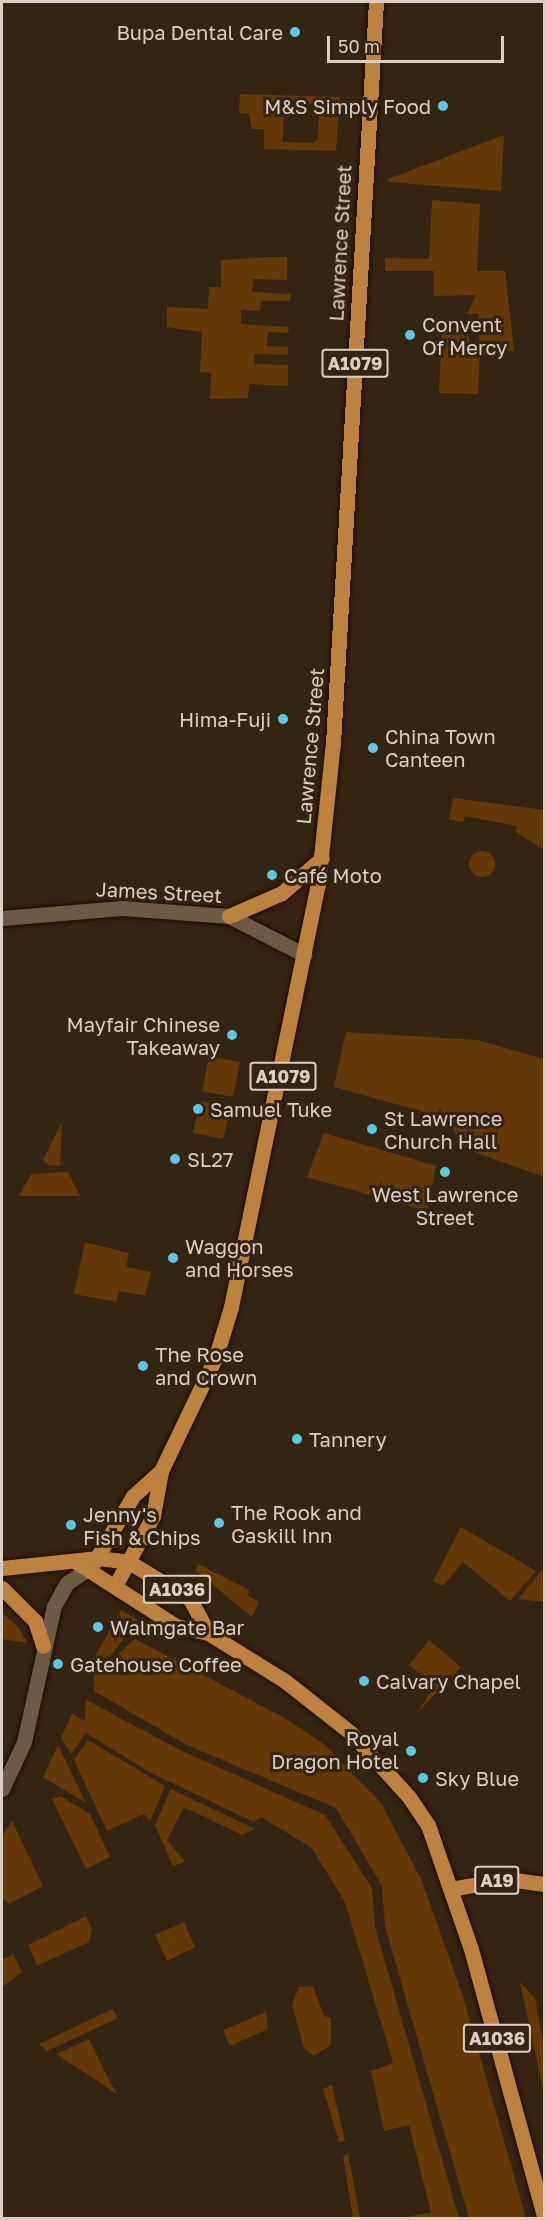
<!DOCTYPE html>
<meta charset="utf-8">
<style>
body{margin:0}
#map{position:relative;width:546px;height:2220px;overflow:hidden;background:#362412;font-family:"Golos Text",sans-serif}
div>[style]{position:absolute}
.green>*{inset:0;background:#623907}
.round{border-radius:50%}
.roads{filter:drop-shadow(0 0 2px #1d0d00) drop-shadow(0 0 2px #1d0d00)}
.minor>*{height:15px;margin:-7.5px;padding:0 7.5px;transform-origin:7.5px;border-radius:7.5px;background:#6e5945}
.major>*{height:15px;margin:-7.5px;padding:0 7.5px;transform-origin:7.5px;border-radius:7.5px;background:#bd8140}
.dots>*{width:16px;height:16px;translate:-50% -50%;box-sizing:border-box;border:3px solid #362412;border-radius:50%}
span{translate:-50% -50%;white-space:nowrap;text-align:center;line-height:1.15;-webkit-text-stroke:6px #362412;paint-order:stroke}
.shield-label span{padding:2px 4px;background:#362412;border:2px solid;border-radius:4px;-webkit-text-stroke-width:0}
.shield-label{font-size:18px;color:#dbcfc4;font-weight:700}
.poi-label{font-size:20px;color:#dbcfc4}
.right{translate:-100% -50%;text-align:right}
.left{translate:0 -50%;text-align:left}
.street-label{font-size:20px;color:#dbcfc4}
.frame{position:absolute;inset:0;border:3px solid #dbcfc4;pointer-events:none}
.scale{position:absolute;left:327px;top:36px;width:177px;height:27px;box-sizing:border-box;border:3px solid #dbcfc4;border-top:0;padding-left:8px;font-size:18px;line-height:21px;white-space:nowrap;color:#dbcfc4;-webkit-text-stroke:4px #362412;paint-order:stroke}
</style>
<div id="map">
<div class="green">
<i style="clip-path:polygon(evenodd,240px 94px,340px 97px,336px 151px,264px 149px,264px 129px,252px 129px,249px 114px,239px 113px,240px 94px,284px 100px,319px 106px,318px 139px,313px 143px,283px 142px,284px 100px)"></i>
<i style="clip-path:polygon(504px 135px,501px 191px,388px 182px,388px 179px)"></i>
<i style="clip-path:polygon(432px 200px,480px 204px,477px 271px,505px 271px,514px 351px,480px 350px,478px 394px,439px 393px,442px 328px,465px 327px,470px 341px,479px 341px,479px 314px,467px 314px,476px 295px,434px 296px,434px 271px,385px 271px,385px 258px,429px 259px)"></i>
<i style="clip-path:polygon(268px 257px,287px 257px,287px 280px,253px 279px,252px 292px,291px 294px,290px 301px,261px 301px,260px 311px,241px 310px,241px 324px,289px 327px,288px 333px,268px 332px,267px 346px,288px 347px,288px 355px,254px 354px,254px 364px,288px 365px,288px 386px,249px 384px,248px 398px,210px 399px,211px 373px,200px 372px,202px 332px,167px 327px,167px 307px,208px 309px,209px 287px,221px 287px,221px 260px)"></i>
<i style="clip-path:polygon(453px 798px,544px 810px,544px 850px,516px 832px,517px 826px,465px 816px,463px 822px,449px 819px)"></i>
<i class="round" style="left:469px;top:851px;width:26px;height:26px"></i>
<i style="clip-path:polygon(346px 1032px,477px 1040px,544px 1059px,544px 1177px,466px 1149px,446px 1118px,334px 1087px)"></i>
<i style="clip-path:polygon(209px 1056px,240px 1062px,233px 1097px,202px 1091px)"></i>
<i style="clip-path:polygon(200px 1101px,230px 1108px,223px 1139px,193px 1133px)"></i>
<i style="clip-path:polygon(62px 1122px,60px 1166px,49px 1165px,43px 1160px)"></i>
<i style="clip-path:polygon(324px 1133px,436px 1166px,427px 1211px,307px 1177px)"></i>
<i style="clip-path:polygon(68px 1172px,80px 1196px,19px 1196px,31px 1174px)"></i>
<i style="clip-path:polygon(85px 1242px,129px 1253px,126px 1267px,151px 1272px,145px 1296px,119px 1291px,116px 1302px,74px 1294px)"></i>
<i style="clip-path:polygon(461px 1527px,536px 1571px,510px 1601px,463px 1562px,443px 1586px,433px 1581px)"></i>
<i style="clip-path:polygon(198px 1564px,249px 1590px,248px 1596px,259px 1602px,252px 1617px,196px 1571px)"></i>
<i style="clip-path:polygon(544px 1568px,544px 1602px,518px 1599px)"></i>
<i style="clip-path:polygon(121px 1610px,138px 1620px,112px 1654px,88px 1669px)"></i>
<i style="clip-path:polygon(2px 1613px,18px 1626px,27px 1643px,2px 1639px)"></i>
<i style="clip-path:polygon(135px 1639px,283px 1717px,325px 1745px,381px 1803px,422px 1881px,463px 1997px,526px 2218px,469px 2218px,385px 1926px,382px 1886px,336px 1808px,187px 1745px,94px 1691px,94px 1676px)"></i>
<i style="clip-path:polygon(429px 1640px,461px 1667px,418px 1712px,435px 1685px,409px 1665px)"></i>
<i style="clip-path:polygon(86px 1700px,182px 1751px,325px 1815px,372px 1888px,375px 1927px,459px 2218px,402px 2218px,431px 2212px,409px 2125px,384px 2131px,371px 2071px,393px 2063px,345px 1902px,312px 1848px,261px 1817px,254px 1822px,153px 1774px,86px 1733px,71px 1754px,61px 1738px,72px 1714px,85px 1721px)"></i>
<i style="clip-path:polygon(88px 1740px,165px 1786px,150px 1821px,144px 1814px,107px 1831px,74px 1760px)"></i>
<i style="clip-path:polygon(58px 1745px,86px 1803px,43px 1777px)"></i>
<i style="clip-path:polygon(171px 1789px,255px 1829px,242px 1835px,184px 1807px,167px 1840px,185px 1862px,173px 1866px,155px 1825px)"></i>
<i style="clip-path:polygon(60px 1796px,90px 1814px,110px 1857px,86px 1869px,52px 1799px)"></i>
<i style="clip-path:polygon(12px 1821px,43px 1886px,9px 1904px,2px 1898px,2px 1836px)"></i>
<i style="clip-path:polygon(86px 1916px,92px 1929px,89px 1942px,37px 1966px,28px 1945px)"></i>
<i style="clip-path:polygon(184px 1922px,195px 1947px,167px 1961px,155px 1935px)"></i>
<i style="clip-path:polygon(13px 1954px,22px 1972px,2px 1987px,2px 1960px)"></i>
<i style="clip-path:polygon(520px 1982px,535px 1998px,544px 2046px,544px 2094px)"></i>
<i style="clip-path:polygon(313px 1986px,324px 2016px,331px 2018px,331px 2045px,314px 2056px,304px 2048px,292px 2005px,299px 1987px)"></i>
<i style="clip-path:polygon(113px 2009px,118px 2018px,47px 2051px,39px 2044px)"></i>
<i style="clip-path:polygon(266px 2012px,268px 2029px,230px 2046px,223px 2030px)"></i>
<i style="clip-path:polygon(89px 2039px,110px 2082px,117px 2094px,56px 2054px)"></i>
<i style="clip-path:polygon(332px 2085px,345px 2141px,339px 2142px,323px 2089px)"></i>
<i style="clip-path:polygon(348px 2154px,360px 2217px,360px 2218px,353px 2218px,343px 2156px)"></i>
</div>
<div class="roads">
<div class="minor">
<i style="left:2px;top:918px;width:120px;rotate:-4.8deg"></i>
<i style="left:122px;top:908px;width:107px;rotate:4.3deg"></i>
<i style="left:229px;top:916px;width:85px;rotate:27.2deg"></i>
<i style="left:2px;top:1789px;width:52px;rotate:-64.9deg"></i>
<i style="left:24px;top:1742px;width:139px;rotate:-77.6deg"></i>
<i style="left:54px;top:1606px;width:26px;rotate:-61deg"></i>
<i style="left:67px;top:1583px;width:25px;rotate:-34deg"></i>
</div>
<div class="major">
<i style="left:229px;top:916px;width:58px;rotate:-23.5deg"></i>
<i style="left:282px;top:893px;width:53px;rotate:-41.2deg"></i>
<i style="left:76px;top:1562px;width:119px;rotate:32.6deg"></i>
<i style="left:176px;top:1626px;width:33px;rotate:12deg"></i>
<i style="left:208px;top:1633px;width:91px;rotate:31.9deg"></i>
<i style="left:285px;top:1681px;width:85px;rotate:38.3deg"></i>
<i style="left:352px;top:1734px;width:85px;rotate:47.9deg"></i>
<i style="left:409px;top:1797px;width:34px;rotate:56deg"></i>
<i style="left:428px;top:1825px;width:131px;rotate:70.9deg"></i>
<i style="left:471px;top:1949px;width:277px;rotate:74.7deg"></i>
<i style="left:93px;top:1564px;width:79px;rotate:-59.5deg"></i>
<i style="left:133px;top:1496px;width:38px;rotate:-42deg"></i>
<i style="left:2px;top:1568px;width:97px;rotate:-5.9deg"></i>
<i style="left:98px;top:1558px;width:31px;rotate:7deg"></i>
<i style="left:129px;top:1562px;width:71px;rotate:31.2deg"></i>
<i style="left:190px;top:1599px;width:38px;rotate:62deg"></i>
<i style="left:115px;top:1586px;width:80px;rotate:-61.5deg"></i>
<i style="left:153px;top:1516px;width:46px;rotate:-79.9deg"></i>
<i style="left:161px;top:1471px;width:127px;rotate:-64.4deg"></i>
<i style="left:216px;top:1356px;width:51px;rotate:-73deg"></i>
<i style="left:231px;top:1307px;width:431px;rotate:-78.4deg"></i>
<i style="left:318px;top:885px;width:143px;rotate:-84deg"></i>
<i style="left:333px;top:743px;width:742px;rotate:-86.68deg"></i>
<i style="left:2px;top:1588px;width:47px;rotate:45deg"></i>
<i style="left:35px;top:1621px;width:26px;rotate:72deg"></i>
<i style="left:450px;top:1889px;width:59px;rotate:-9.8deg"></i>
<i style="left:508px;top:1879px;width:36px;rotate:8deg"></i>
</div>
</div>
<div class="dots">
<i style="left:295px;top:32px;background:#57c9e2"></i>
<i style="left:443px;top:106px;background:#57c9e2"></i>
<i style="left:410px;top:335px;background:#57c9e2"></i>
<i style="left:283px;top:719px;background:#57c9e2"></i>
<i style="left:373px;top:748px;background:#57c9e2"></i>
<i style="left:272px;top:875px;background:#57c9e2"></i>
<i style="left:232px;top:1035px;background:#57c9e2"></i>
<i style="left:198px;top:1109px;background:#57c9e2"></i>
<i style="left:372px;top:1129px;background:#57c9e2"></i>
<i style="left:175px;top:1159px;background:#57c9e2"></i>
<i style="left:445px;top:1172px;background:#57c9e2"></i>
<i style="left:173px;top:1258px;background:#57c9e2"></i>
<i style="left:143px;top:1366px;background:#57c9e2"></i>
<i style="left:297px;top:1439px;background:#57c9e2"></i>
<i style="left:219px;top:1523px;background:#57c9e2"></i>
<i style="left:71px;top:1525px;background:#57c9e2"></i>
<i style="left:98px;top:1627px;background:#57c9e2"></i>
<i style="left:58px;top:1664px;background:#57c9e2"></i>
<i style="left:364px;top:1681px;background:#57c9e2"></i>
<i style="left:411px;top:1751px;background:#57c9e2"></i>
<i style="left:423px;top:1778px;background:#57c9e2"></i>
</div>
<div class="shield-label">
<span style="left:355px;top:363px">A1079</span>
<span style="left:283px;top:1076px">A1079</span>
<span style="left:177px;top:1589px">A1036</span>
<span style="left:497px;top:1880px">A19</span>
<span style="left:497px;top:2038px">A1036</span>
</div>
<div class="poi-label">
<span class="right" style="left:283px;top:32px">Bupa Dental Care</span>
<span class="right" style="left:431px;top:106px">M&amp;S Simply Food</span>
<span class="left" style="left:422px;top:336px">Convent<br>Of Mercy</span>
<span class="right" style="left:271px;top:719px">Hima-Fuji</span>
<span class="left" style="left:385px;top:748px">China Town<br>Canteen</span>
<span class="left" style="left:284px;top:875px">Café Moto</span>
<span class="right" style="left:220px;top:1036px">Mayfair Chinese<br>Takeaway</span>
<span class="left" style="left:210px;top:1109px">Samuel Tuke</span>
<span class="left" style="left:384px;top:1130px">St Lawrence<br>Church Hall</span>
<span class="left" style="left:187px;top:1159px">SL27</span>
<span style="left:445px;top:1206px">West Lawrence<br>Street</span>
<span class="left" style="left:185px;top:1258px">Waggon<br>and Horses</span>
<span class="left" style="left:155px;top:1366px">The Rose<br>and Crown</span>
<span class="left" style="left:309px;top:1439px">Tannery</span>
<span class="left" style="left:231px;top:1524px">The Rook and<br>Gaskill Inn</span>
<span class="left" style="left:83px;top:1526px">Jenny's<br>Fish &amp; Chips</span>
<span class="left" style="left:110px;top:1627px">Walmgate Bar</span>
<span class="left" style="left:70px;top:1664px">Gatehouse Coffee</span>
<span class="left" style="left:376px;top:1681px">Calvary Chapel</span>
<span class="right" style="left:399px;top:1750px">Royal<br>Dragon Hotel</span>
<span class="left" style="left:435px;top:1778px">Sky Blue</span>
</div>
<div class="street-label">
<span style="left:340px;top:243px;rotate:-87deg">Lawrence Street</span>
<span style="left:310px;top:746px;rotate:-85deg">Lawrence Street</span>
<span style="left:159px;top:892px;rotate:3deg">James Street</span>
</div>
<div class="frame"></div>
<div class="scale">50 m</div>
</div>
